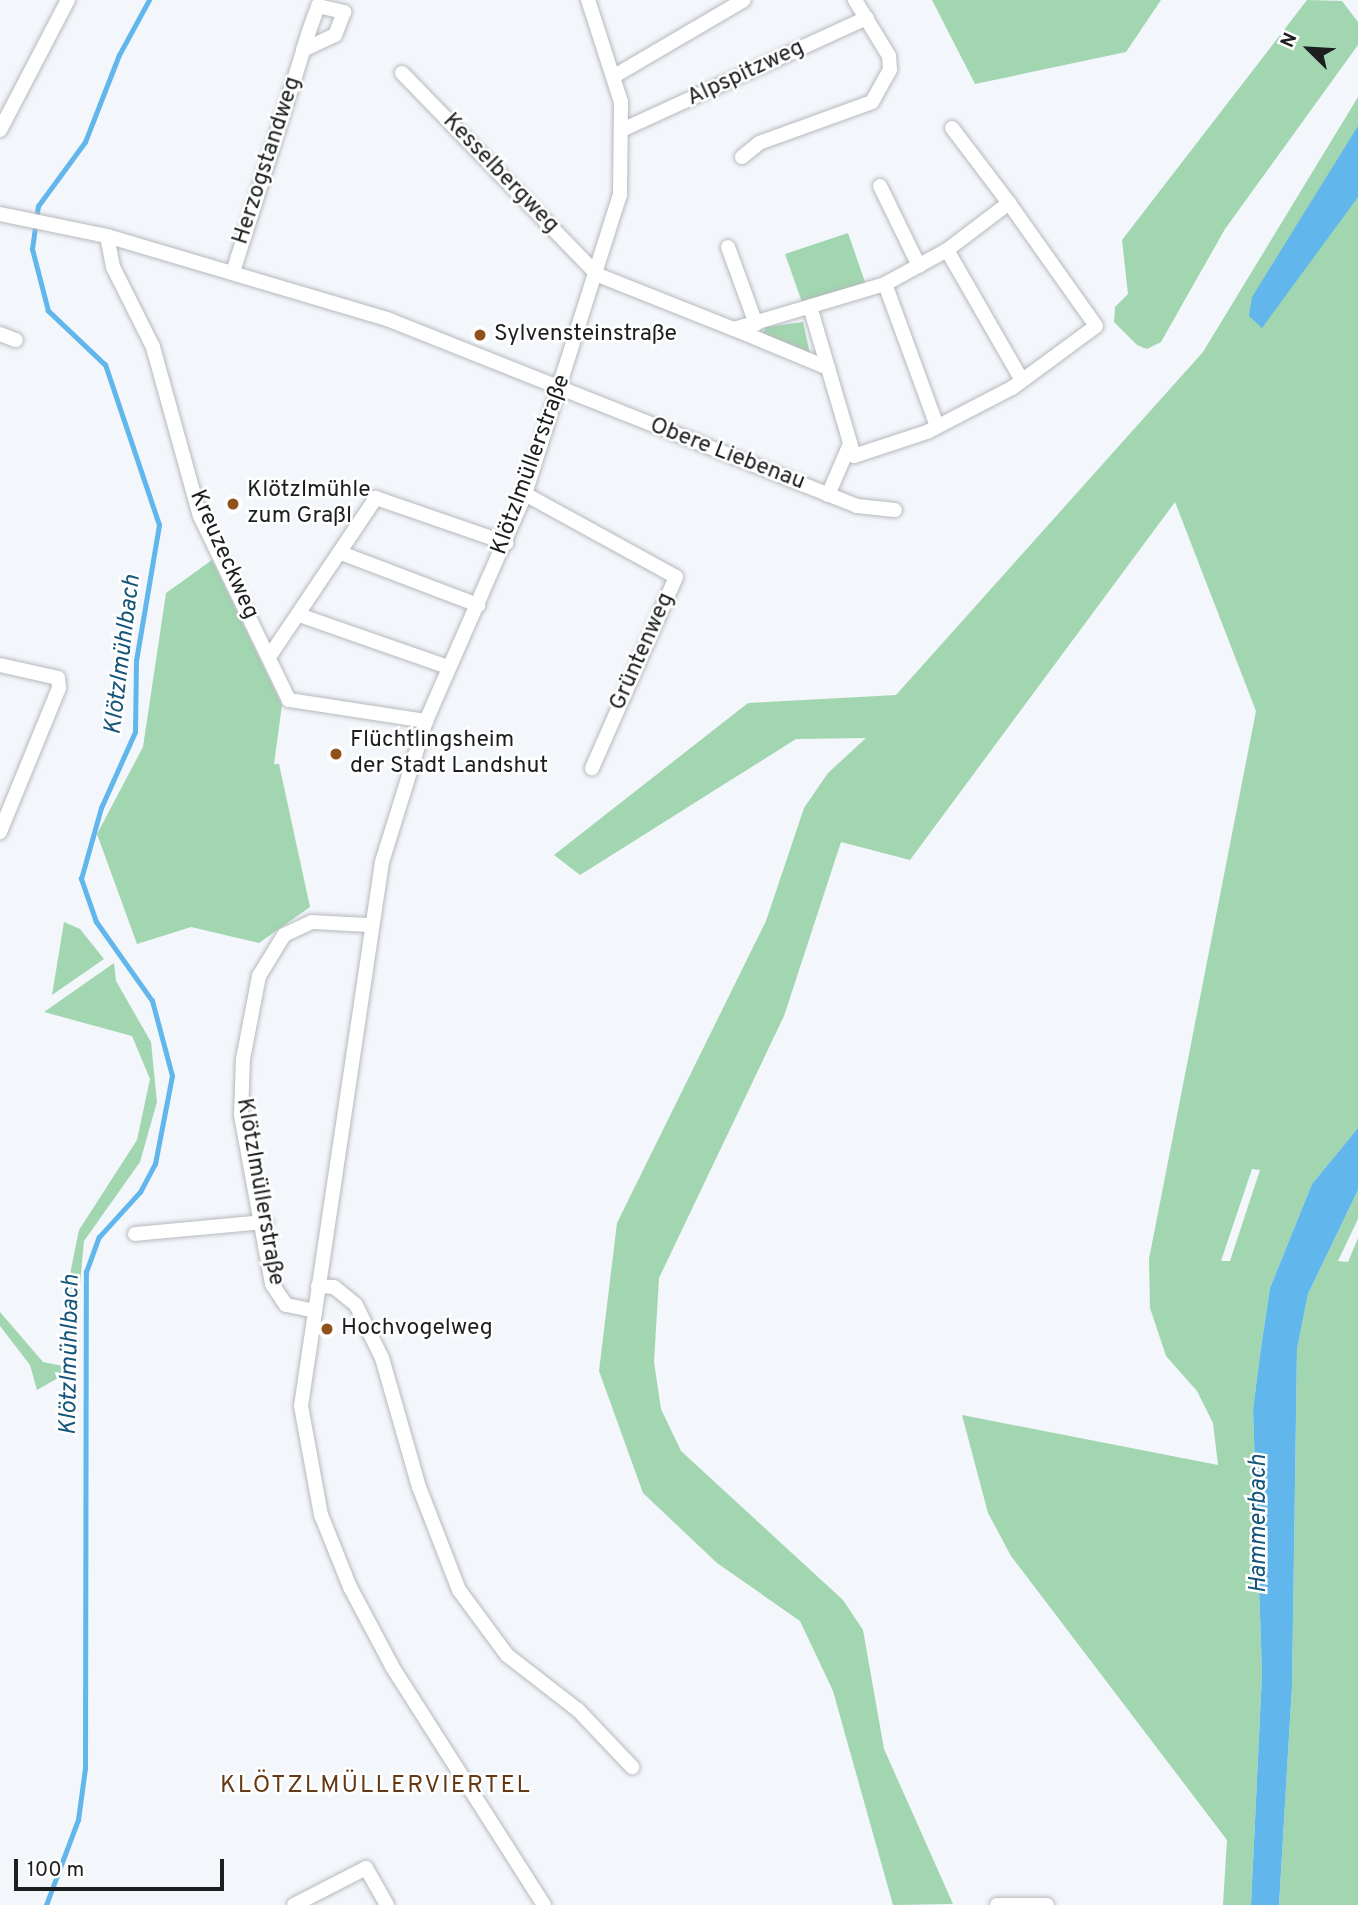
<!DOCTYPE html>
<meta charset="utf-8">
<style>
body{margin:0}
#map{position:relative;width:1358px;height:1905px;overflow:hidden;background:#f3f6fb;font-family:Overpass,sans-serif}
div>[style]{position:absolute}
.green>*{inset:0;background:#a1d6b0}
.water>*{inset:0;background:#61b6ec}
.stream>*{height:4.5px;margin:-2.25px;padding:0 2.25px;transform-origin:2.25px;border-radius:2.25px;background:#61b6ec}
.roads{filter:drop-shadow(0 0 2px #b6b9bd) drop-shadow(0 0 2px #b6b9bd)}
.minor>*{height:14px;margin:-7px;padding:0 7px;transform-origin:7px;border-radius:7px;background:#fff}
.dots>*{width:19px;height:19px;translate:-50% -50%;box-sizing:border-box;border:4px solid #fff;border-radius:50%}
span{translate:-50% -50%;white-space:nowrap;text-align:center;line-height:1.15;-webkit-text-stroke:5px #fff;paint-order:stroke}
.street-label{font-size:23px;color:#1d1e1f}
.poi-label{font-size:23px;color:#1d1e1f}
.left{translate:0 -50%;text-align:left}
.water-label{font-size:24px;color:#16567a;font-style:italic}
.neighbourhood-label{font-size:24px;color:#663915;letter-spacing:2px}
.north{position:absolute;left:1274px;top:14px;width:70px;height:70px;-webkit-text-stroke:5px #fff;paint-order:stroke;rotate:294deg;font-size:19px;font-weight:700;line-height:28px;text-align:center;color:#1d1e1f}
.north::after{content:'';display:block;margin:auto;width:24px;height:32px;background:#1d1e1f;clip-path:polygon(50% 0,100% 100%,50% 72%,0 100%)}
.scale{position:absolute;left:14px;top:1859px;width:210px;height:32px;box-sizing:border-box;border:4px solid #1d1e1f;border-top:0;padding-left:9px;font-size:21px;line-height:24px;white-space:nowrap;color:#1d1e1f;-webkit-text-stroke:5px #fff;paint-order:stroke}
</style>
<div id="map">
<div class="green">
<i style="clip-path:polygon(932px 0,1161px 0,1126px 52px,975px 84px)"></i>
<i style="clip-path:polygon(1307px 0,1342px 1px,1358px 22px,1358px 45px,1225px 229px,1161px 342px,1147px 349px,1137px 345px,1114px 322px,1115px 307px,1128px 294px,1122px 240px)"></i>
<i style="clip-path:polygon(evenodd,1358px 97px,1358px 1128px,1312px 1184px,1270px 1288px,1261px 1348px,1253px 1409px,1262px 1674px,1251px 1905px,1223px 1905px,1227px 1840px,1011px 1556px,988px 1513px,962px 1415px,1218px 1465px,1213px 1423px,1197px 1391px,1166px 1356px,1150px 1308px,1149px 1259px,1256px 711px,1175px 502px,910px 860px,841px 842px,784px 1016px,659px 1278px,654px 1362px,661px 1409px,681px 1451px,843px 1600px,863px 1630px,884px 1749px,953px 1904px,893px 1905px,833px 1691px,800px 1621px,717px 1563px,643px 1493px,599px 1371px,617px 1223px,766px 921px,804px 808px,828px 773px,866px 738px,796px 739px,580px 875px,554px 855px,748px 703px,896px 695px,1203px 352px,1358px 97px,1252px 1169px,1260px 1170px,1230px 1261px,1221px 1261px,1252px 1169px)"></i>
<i style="clip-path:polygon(848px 233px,866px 285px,803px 305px,785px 254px)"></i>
<i style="clip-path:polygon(803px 322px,810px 354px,762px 334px,766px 327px)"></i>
<i style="clip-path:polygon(212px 560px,282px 705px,274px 764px,279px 764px,310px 907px,259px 943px,191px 927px,137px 944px,97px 834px,143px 747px,166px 593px)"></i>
<i style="clip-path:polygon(64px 922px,80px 929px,104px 959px,52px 995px)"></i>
<i style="clip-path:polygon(114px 963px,116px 981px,151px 1042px,157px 1102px,140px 1162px,84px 1241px,72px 1370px,37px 1390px,30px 1365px,0 1326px,0 1312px,43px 1362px,63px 1366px,67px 1289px,79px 1230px,137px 1140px,150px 1079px,132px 1036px,44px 1012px)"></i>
<i style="clip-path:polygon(1358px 1190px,1358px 1219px,1338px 1261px,1348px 1262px,1358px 1238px,1358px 1905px,1279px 1905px,1292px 1686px,1297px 1349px,1308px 1294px)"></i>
</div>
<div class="water">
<i style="clip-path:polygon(1358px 126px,1358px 197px,1262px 328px,1249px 316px,1252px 297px)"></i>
<i style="clip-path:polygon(1358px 1128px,1358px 1190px,1308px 1294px,1297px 1349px,1292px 1686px,1279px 1905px,1251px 1905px,1262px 1674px,1253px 1409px,1261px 1348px,1270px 1288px,1312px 1184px)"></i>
</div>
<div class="stream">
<i style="left:46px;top:1905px;width:91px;rotate:-69.4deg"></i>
<i style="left:78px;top:1820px;width:52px;rotate:-82.3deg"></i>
<i style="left:85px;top:1768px;width:496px;rotate:-89.9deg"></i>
<i style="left:86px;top:1272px;width:37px;rotate:-70deg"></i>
<i style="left:99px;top:1237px;width:61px;rotate:-47.7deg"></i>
<i style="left:140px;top:1192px;width:32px;rotate:-62deg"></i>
<i style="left:155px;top:1164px;width:90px;rotate:-79.1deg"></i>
<i style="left:172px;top:1076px;width:78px;rotate:-104.9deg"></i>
<i style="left:152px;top:1001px;width:97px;rotate:-125.3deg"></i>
<i style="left:96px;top:922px;width:46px;rotate:-109.2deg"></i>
<i style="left:81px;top:879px;width:74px;rotate:-74.3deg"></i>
<i style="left:101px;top:808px;width:83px;rotate:-65.9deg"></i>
<i style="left:135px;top:732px;width:71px;rotate:-89.2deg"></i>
<i style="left:136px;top:661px;width:138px;rotate:-80.4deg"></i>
<i style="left:159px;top:525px;width:169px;rotate:-108.6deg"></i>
<i style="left:105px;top:365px;width:79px;rotate:-136.5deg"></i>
<i style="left:48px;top:311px;width:64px;rotate:-104.5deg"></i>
<i style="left:32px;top:249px;width:43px;rotate:-82.1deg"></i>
<i style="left:38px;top:206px;width:79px;rotate:-53.7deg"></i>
<i style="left:85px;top:142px;width:93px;rotate:-68.7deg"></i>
<i style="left:119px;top:55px;width:63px;rotate:-61.4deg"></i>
</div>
<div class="roads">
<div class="minor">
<i style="left:402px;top:73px;width:281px;rotate:45.9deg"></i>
<i style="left:598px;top:275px;width:146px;rotate:21.7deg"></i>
<i style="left:734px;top:329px;width:158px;rotate:-16.6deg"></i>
<i style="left:885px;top:284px;width:71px;rotate:-28.7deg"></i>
<i style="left:947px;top:250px;width:78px;rotate:-37.2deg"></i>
<i style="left:1009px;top:203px;width:94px;rotate:-127.2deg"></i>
<i style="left:616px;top:75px;width:148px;rotate:-30.4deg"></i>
<i style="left:624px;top:129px;width:267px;rotate:-24.6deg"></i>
<i style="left:0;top:130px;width:147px;rotate:-62.4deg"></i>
<i style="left:742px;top:157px;width:22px;rotate:-39deg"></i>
<i style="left:759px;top:143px;width:120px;rotate:-19.9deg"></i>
<i style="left:872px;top:102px;width:37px;rotate:-61deg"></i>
<i style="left:890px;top:70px;width:14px;rotate:-94deg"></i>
<i style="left:889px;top:56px;width:66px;rotate:-121.3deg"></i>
<i style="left:880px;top:186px;width:89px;rotate:64deg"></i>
<i style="left:0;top:214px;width:109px;rotate:11.6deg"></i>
<i style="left:107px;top:236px;width:292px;rotate:16.5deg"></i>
<i style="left:387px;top:319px;width:506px;rotate:21.7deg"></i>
<i style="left:857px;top:506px;width:38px;rotate:6deg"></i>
<i style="left:107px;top:236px;width:32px;rotate:79deg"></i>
<i style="left:113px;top:267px;width:89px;rotate:63.4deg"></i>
<i style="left:153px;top:347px;width:175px;rotate:74.5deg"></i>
<i style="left:200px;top:516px;width:204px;rotate:64.2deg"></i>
<i style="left:289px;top:700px;width:139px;rotate:8.7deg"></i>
<i style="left:728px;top:247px;width:82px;rotate:70deg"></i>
<i style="left:947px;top:250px;width:146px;rotate:60.1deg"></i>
<i style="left:233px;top:272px;width:205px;rotate:-72.4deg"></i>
<i style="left:295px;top:77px;width:28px;rotate:-73deg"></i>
<i style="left:303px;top:50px;width:20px;rotate:-72deg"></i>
<i style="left:309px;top:31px;width:27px;rotate:-70deg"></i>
<i style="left:318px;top:6px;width:27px;rotate:13deg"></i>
<i style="left:344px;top:12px;width:25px;rotate:111deg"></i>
<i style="left:335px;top:35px;width:35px;rotate:155deg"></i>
<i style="left:885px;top:284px;width:148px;rotate:69.9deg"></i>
<i style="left:811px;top:310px;width:152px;rotate:73.6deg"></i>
<i style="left:854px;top:456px;width:77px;rotate:-18.2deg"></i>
<i style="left:927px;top:432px;width:96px;rotate:-27.4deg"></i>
<i style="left:1012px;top:388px;width:104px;rotate:-36.4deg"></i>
<i style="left:1096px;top:326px;width:151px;rotate:-125.3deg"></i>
<i style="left:734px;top:329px;width:102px;rotate:22.5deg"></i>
<i style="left:0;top:334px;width:17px;rotate:21deg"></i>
<i style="left:525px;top:494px;width:172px;rotate:28.8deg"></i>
<i style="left:676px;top:577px;width:209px;rotate:113.7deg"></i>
<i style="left:828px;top:495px;width:56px;rotate:-66.7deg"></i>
<i style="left:341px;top:553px;width:147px;rotate:20.8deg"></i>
<i style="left:302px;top:616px;width:155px;rotate:19.3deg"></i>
<i style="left:269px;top:657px;width:192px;rotate:-56.1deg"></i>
<i style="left:376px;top:498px;width:138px;rotate:19.1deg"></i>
<i style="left:0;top:665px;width:59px;rotate:12.6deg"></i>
<i style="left:58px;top:678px;width:10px;rotate:84deg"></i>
<i style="left:59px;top:688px;width:156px;rotate:112.3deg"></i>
<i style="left:135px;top:1234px;width:131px;rotate:-5.3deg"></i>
<i style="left:318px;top:1286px;width:16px;rotate:4deg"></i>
<i style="left:334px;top:1287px;width:28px;rotate:39deg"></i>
<i style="left:356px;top:1305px;width:59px;rotate:63.9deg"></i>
<i style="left:382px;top:1358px;width:134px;rotate:74deg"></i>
<i style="left:419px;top:1487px;width:110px;rotate:68.8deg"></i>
<i style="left:459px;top:1590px;width:81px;rotate:53.6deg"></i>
<i style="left:507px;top:1655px;width:90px;rotate:37.8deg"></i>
<i style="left:578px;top:1710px;width:79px;rotate:46.5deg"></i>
<i style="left:315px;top:1311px;width:30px;rotate:-168deg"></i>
<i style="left:286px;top:1305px;width:25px;rotate:-124deg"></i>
<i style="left:272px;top:1284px;width:172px;rotate:-100.4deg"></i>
<i style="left:241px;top:1115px;width:56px;rotate:-88deg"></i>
<i style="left:243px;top:1059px;width:85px;rotate:-79.1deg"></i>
<i style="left:259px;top:976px;width:48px;rotate:-58.6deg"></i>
<i style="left:284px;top:935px;width:31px;rotate:-25deg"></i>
<i style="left:312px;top:922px;width:58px;rotate:3deg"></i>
<i style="left:294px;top:1905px;width:81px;rotate:-27.2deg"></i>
<i style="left:366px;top:1868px;width:43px;rotate:60.4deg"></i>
<i style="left:544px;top:1905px;width:283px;rotate:-122.5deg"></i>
<i style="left:392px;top:1666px;width:89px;rotate:-118deg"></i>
<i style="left:350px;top:1587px;width:78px;rotate:-111.9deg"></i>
<i style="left:321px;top:1515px;width:111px;rotate:-100.4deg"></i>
<i style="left:301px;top:1406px;width:550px;rotate:-81.53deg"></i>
<i style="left:382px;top:862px;width:148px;rotate:-72.7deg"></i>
<i style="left:426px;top:721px;width:248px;rotate:-66.4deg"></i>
<i style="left:525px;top:494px;width:314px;rotate:-72.4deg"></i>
<i style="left:620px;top:195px;width:93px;rotate:-89.4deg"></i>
<i style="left:621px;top:102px;width:107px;rotate:-107.9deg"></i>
<i style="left:997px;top:1905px;width:50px"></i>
</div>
</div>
<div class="dots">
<i style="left:480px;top:335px;background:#91511a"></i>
<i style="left:233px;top:504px;background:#91511a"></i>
<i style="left:336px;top:754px;background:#91511a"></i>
<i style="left:327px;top:1329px;background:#91511a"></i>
</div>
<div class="street-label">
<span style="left:746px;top:74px;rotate:-25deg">Alpspitzweg</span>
<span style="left:268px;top:161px;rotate:-72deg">Herzogstandweg</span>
<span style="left:500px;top:174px;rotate:46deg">Kesselbergweg</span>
<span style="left:727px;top:455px;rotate:21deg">Obere Liebenau</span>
<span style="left:532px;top:465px;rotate:-70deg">Klötzlmüllerstraße</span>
<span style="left:223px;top:555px;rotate:66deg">Kreuzeckweg</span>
<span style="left:643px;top:652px;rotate:-66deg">Grüntenweg</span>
<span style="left:259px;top:1192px;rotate:80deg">Klötzlmüllerstraße</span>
</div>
<div class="poi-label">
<span class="left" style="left:494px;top:335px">Sylvensteinstraße</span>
<span class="left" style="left:247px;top:504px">Klötzlmühle<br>zum Graßl</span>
<span class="left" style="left:350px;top:754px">Flüchtlingsheim<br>der Stadt Landshut</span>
<span class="left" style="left:341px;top:1329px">Hochvogelweg</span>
</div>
<div class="water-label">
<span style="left:124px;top:655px;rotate:-83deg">Klötzlmühlbach</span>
<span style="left:71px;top:1355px;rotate:-89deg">Klötzlmühlbach</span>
<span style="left:1260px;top:1524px;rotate:-90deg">Hammerbach</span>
</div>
<div class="neighbourhood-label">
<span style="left:376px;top:1787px">KLÖTZLMÜLLERVIERTEL</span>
</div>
<div class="north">N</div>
<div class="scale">100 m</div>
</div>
